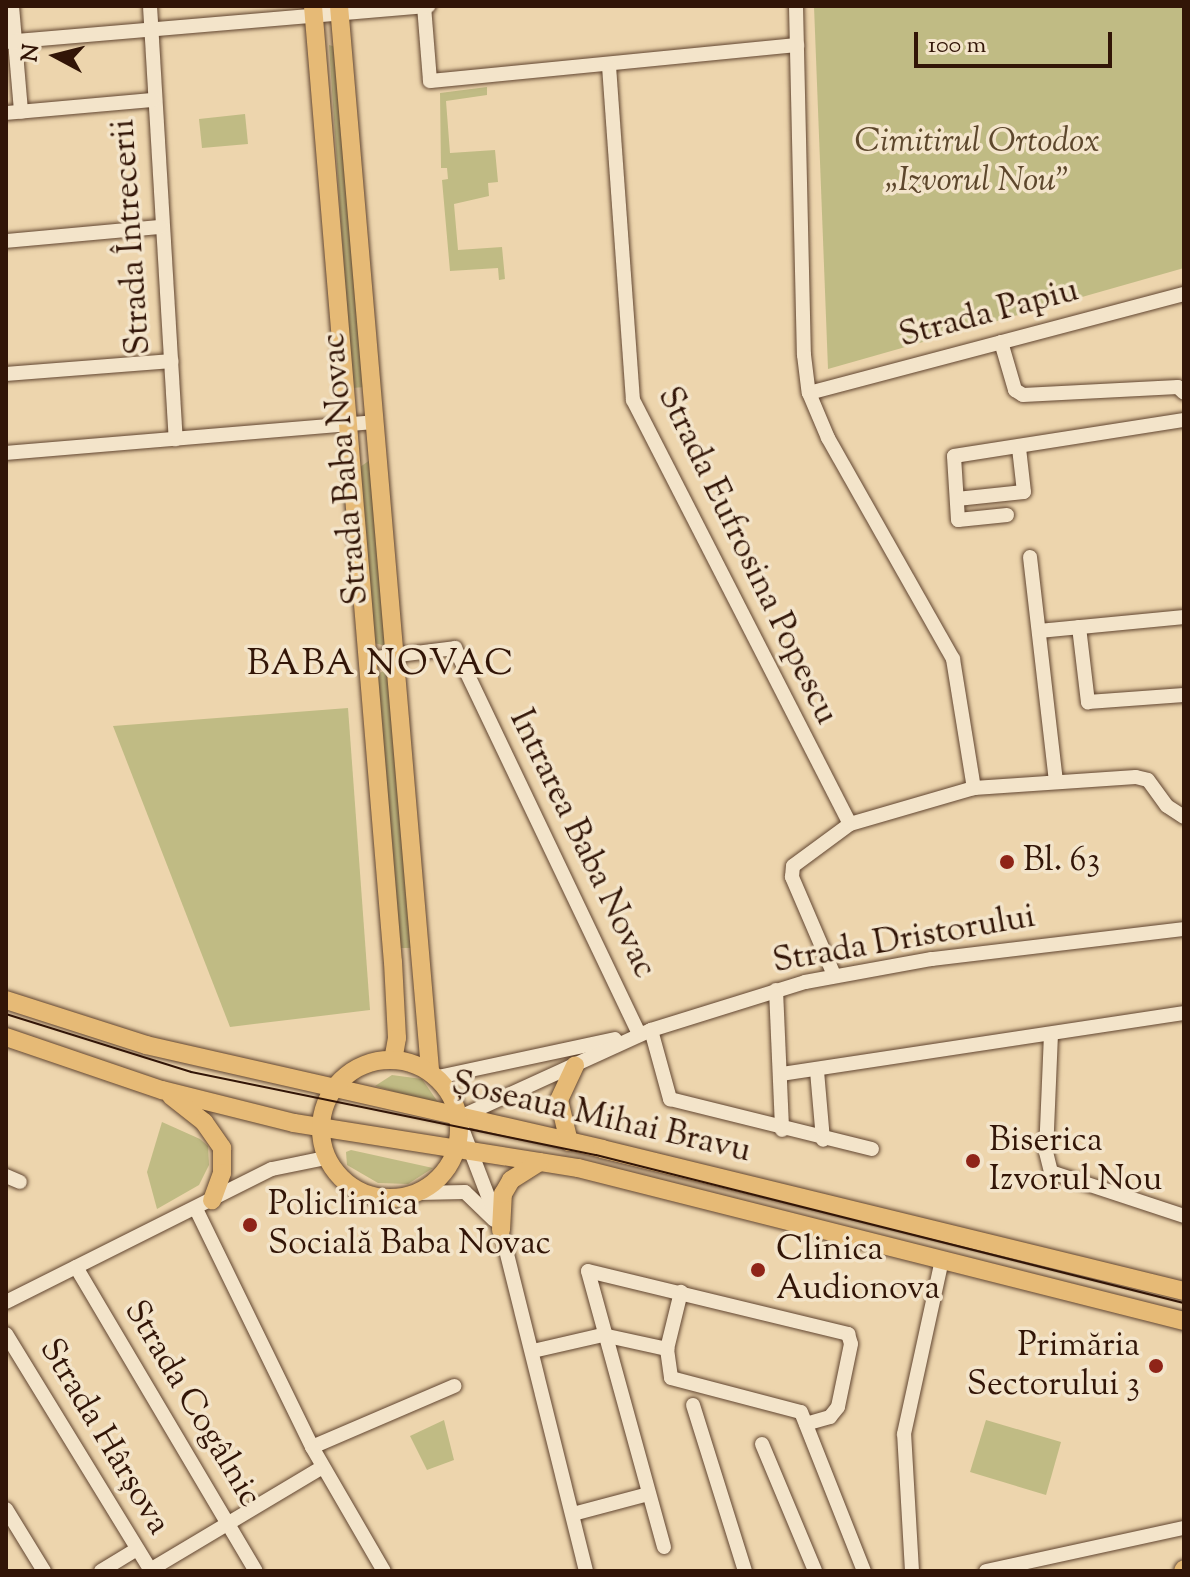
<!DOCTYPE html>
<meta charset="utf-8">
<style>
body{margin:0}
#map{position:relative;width:1190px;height:1577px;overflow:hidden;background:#edd5ad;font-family:"Sorts Mill Goudy",serif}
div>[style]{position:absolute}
.green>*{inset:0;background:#c0bb84}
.roads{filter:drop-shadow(0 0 2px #614530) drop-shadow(0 0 2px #614530)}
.minor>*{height:14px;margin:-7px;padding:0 7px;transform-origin:7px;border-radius:7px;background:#f3e4ca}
.major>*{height:18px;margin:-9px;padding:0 9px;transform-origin:9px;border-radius:9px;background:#e6ba76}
.major>.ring{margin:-9px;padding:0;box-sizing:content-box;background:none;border:18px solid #e6ba76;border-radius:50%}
.tram>*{height:2px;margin:-1px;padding:0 1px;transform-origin:1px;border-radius:1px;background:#321507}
.dots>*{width:22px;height:22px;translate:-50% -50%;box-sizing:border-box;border:4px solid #f3e4ca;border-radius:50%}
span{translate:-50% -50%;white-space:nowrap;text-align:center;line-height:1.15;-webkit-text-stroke:7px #f3e4ca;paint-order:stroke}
.park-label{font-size:34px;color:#5d472c;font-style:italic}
.street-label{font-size:34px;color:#321507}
.poi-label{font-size:34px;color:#321507}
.left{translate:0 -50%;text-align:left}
.right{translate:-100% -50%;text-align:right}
.neighbourhood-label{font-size:36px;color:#321507;letter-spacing:2px}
.frame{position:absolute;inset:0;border:8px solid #321507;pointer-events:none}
.north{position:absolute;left:16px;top:16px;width:80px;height:80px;-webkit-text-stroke:6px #f3e4ca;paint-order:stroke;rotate:277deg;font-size:22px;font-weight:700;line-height:32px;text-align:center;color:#321507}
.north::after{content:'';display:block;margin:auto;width:28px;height:36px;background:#321507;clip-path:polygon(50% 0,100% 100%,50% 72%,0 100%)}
.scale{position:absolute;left:914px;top:32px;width:198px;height:36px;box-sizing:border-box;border:4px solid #321507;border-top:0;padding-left:10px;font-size:24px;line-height:28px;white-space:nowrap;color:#321507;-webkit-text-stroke:6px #f3e4ca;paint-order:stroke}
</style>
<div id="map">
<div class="green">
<i style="clip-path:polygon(814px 6px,1184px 6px,1184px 268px,828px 369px)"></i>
<i style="clip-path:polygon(329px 45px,336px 47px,365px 387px,352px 388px)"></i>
<i style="clip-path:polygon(487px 87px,487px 95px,446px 101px,450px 153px,495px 150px,498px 182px,488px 183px,489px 196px,454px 204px,458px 250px,502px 247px,505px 279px,499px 280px,498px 268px,450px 271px,442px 180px,448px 179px,447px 168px,441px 168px,440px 93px)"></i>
<i style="clip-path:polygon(245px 114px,248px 144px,202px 148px,199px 119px)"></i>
<i style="clip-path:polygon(370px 460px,386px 646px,374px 643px,360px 467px)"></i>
<i style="clip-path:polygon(388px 669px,411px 948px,399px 948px,377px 674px)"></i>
<i style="clip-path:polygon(348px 708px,370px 1010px,230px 1027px,113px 726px)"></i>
<i style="clip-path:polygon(392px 1075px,422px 1079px,440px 1105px,375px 1086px)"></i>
<i style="clip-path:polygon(162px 1122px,200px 1139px,208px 1146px,209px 1165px,199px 1185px,157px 1209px,147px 1172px)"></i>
<i style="clip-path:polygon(351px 1150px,433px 1168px,408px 1184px,378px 1183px,347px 1165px,346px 1152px)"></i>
<i style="clip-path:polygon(444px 1420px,454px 1460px,427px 1470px,410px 1436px)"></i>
<i style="clip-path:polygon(986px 1420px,1061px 1442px,1046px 1495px,970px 1472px)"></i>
</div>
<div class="roads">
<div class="minor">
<i style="left:12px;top:6px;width:106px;rotate:85.1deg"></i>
<i style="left:150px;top:6px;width:434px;rotate:86.6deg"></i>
<i style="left:424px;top:6px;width:75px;rotate:85.4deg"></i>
<i style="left:430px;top:81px;width:369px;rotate:-5.6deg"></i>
<i style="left:796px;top:6px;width:349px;rotate:88.7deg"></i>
<i style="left:804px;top:355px;width:38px;rotate:83deg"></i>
<i style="left:809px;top:393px;width:49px;rotate:67.1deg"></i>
<i style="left:828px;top:438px;width:254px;rotate:60.5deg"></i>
<i style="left:953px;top:659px;width:131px;rotate:80.8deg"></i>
<i style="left:6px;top:42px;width:424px;rotate:-4.9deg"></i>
<i style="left:609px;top:66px;width:335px;rotate:85.9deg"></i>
<i style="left:633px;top:400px;width:476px;rotate:62.9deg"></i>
<i style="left:6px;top:113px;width:148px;rotate:-5.1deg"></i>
<i style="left:6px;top:241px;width:155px;rotate:-5.2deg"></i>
<i style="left:1001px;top:342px;width:50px;rotate:73.7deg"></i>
<i style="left:1015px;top:390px;width:9px;rotate:32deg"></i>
<i style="left:1023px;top:395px;width:155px;rotate:-3deg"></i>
<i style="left:1178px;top:387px;width:8px;rotate:45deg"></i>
<i style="left:6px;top:374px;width:166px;rotate:-4.5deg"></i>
<i style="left:809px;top:393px;width:388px;rotate:-14.8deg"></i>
<i style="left:6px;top:453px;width:368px;rotate:-4.8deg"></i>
<i style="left:957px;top:499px;width:67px;rotate:-6deg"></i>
<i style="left:1024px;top:492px;width:44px;rotate:-96.5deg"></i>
<i style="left:1007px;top:515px;width:49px;rotate:174.2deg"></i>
<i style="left:958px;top:520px;width:64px;rotate:-93.6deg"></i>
<i style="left:954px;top:456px;width:233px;rotate:-8.9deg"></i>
<i style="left:1030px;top:557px;width:226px;rotate:83.4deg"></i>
<i style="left:1079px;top:627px;width:76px;rotate:83.2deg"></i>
<i style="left:1088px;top:702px;width:96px;rotate:-4.2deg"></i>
<i style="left:1039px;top:631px;width:146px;rotate:-5.5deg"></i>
<i style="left:367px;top:659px;width:89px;rotate:-7.1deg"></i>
<i style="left:455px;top:648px;width:428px;rotate:64.5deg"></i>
<i style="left:834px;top:975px;width:107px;rotate:-113.2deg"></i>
<i style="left:792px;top:877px;width:11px;rotate:-85deg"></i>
<i style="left:793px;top:866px;width:71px;rotate:-36.4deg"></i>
<i style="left:850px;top:824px;width:129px;rotate:-16.2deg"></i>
<i style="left:974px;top:788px;width:162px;rotate:-3.9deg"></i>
<i style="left:1136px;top:777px;width:12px;rotate:14deg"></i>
<i style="left:1148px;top:780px;width:32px;rotate:54deg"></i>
<i style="left:1167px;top:806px;width:20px;rotate:33deg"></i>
<i style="left:776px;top:990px;width:140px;rotate:87.5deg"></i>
<i style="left:651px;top:1030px;width:72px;rotate:74.6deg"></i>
<i style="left:670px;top:1099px;width:208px;rotate:13.9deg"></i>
<i style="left:1051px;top:1034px;width:118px;rotate:92.4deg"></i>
<i style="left:1046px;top:1152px;width:21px;rotate:76deg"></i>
<i style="left:1051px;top:1172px;width:140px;rotate:18.3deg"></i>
<i style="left:817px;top:1071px;width:69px;rotate:85deg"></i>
<i style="left:781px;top:1074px;width:408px;rotate:-8.6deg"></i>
<i style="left:438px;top:1077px;width:181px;rotate:-12.1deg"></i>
<i style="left:6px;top:1176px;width:15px;rotate:23deg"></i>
<i style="left:418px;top:1193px;width:47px;rotate:-1.2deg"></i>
<i style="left:465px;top:1192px;width:40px;rotate:44deg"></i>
<i style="left:196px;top:1209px;width:265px;rotate:64deg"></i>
<i style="left:312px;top:1447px;width:143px;rotate:59.9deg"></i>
<i style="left:76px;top:1267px;width:353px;rotate:59.4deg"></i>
<i style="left:6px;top:1302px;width:297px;rotate:-26.6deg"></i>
<i style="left:272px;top:1169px;width:54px;rotate:-11.7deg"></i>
<i style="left:6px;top:1334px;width:278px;rotate:58.5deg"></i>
<i style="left:667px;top:1349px;width:29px;rotate:82deg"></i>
<i style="left:671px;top:1378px;width:134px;rotate:14.7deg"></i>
<i style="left:801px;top:1412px;width:171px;rotate:68.4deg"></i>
<i style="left:533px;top:1351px;width:72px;rotate:-12.9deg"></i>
<i style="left:603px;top:1335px;width:66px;rotate:12.3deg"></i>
<i style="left:667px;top:1349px;width:59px;rotate:-76.2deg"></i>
<i style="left:693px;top:1405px;width:174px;rotate:72.6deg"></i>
<i style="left:762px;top:1444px;width:138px;rotate:67.3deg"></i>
<i style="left:312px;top:1447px;width:155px;rotate:-23.2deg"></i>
<i style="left:6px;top:1509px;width:73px;rotate:58.5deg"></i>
<i style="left:573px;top:1514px;width:78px;rotate:-14.9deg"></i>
<i style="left:664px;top:1547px;width:286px;rotate:-105.4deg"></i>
<i style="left:588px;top:1271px;width:268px;rotate:13.6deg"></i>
<i style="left:848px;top:1334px;width:10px;rotate:73deg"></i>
<i style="left:851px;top:1344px;width:64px;rotate:101.7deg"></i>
<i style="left:838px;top:1407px;width:13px;rotate:129deg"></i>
<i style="left:830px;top:1417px;width:25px;rotate:164deg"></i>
<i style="left:150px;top:1570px;width:201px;rotate:-30.8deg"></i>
<i style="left:101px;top:1571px;width:42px;rotate:-31.4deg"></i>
<i style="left:586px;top:1571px;width:351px;rotate:-104deg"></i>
<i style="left:501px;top:1230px;width:120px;rotate:-111deg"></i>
<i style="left:458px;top:1118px;width:212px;rotate:-24.5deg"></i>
<i style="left:651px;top:1030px;width:161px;rotate:-17.3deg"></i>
<i style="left:805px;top:982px;width:129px;rotate:-10.3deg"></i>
<i style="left:932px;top:959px;width:254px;rotate:-6.8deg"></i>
<i style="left:912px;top:1571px;width:137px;rotate:-93.3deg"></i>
<i style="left:904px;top:1434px;width:178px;rotate:-77.7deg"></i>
<i style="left:986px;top:1571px;width:203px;rotate:-12.3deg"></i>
</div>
<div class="major">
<i style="left:313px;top:6px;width:959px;rotate:85.22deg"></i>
<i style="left:393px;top:962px;width:76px;rotate:87deg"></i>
<i style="left:397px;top:1038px;width:22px;rotate:100deg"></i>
<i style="left:339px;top:6px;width:1067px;rotate:85.11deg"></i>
<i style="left:6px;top:1000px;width:147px;rotate:17.8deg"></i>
<i style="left:146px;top:1045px;width:468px;rotate:12.8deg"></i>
<i style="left:602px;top:1149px;width:599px;rotate:13.71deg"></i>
<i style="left:6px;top:1037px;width:165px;rotate:18.8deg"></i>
<i style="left:162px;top:1090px;width:136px;rotate:14deg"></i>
<i style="left:294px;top:1123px;width:288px;rotate:9deg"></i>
<i style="left:578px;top:1168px;width:625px;rotate:14.17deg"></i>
<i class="ring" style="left:321px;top:1060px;width:120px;height:120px"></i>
<i style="left:171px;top:1096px;width:42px;rotate:38.2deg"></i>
<i style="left:204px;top:1122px;width:32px;rotate:55deg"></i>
<i style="left:222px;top:1148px;width:25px;rotate:90deg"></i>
<i style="left:222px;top:1173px;width:29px;rotate:110deg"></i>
<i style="left:569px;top:1142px;width:43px;rotate:-103.4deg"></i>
<i style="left:559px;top:1100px;width:38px;rotate:-65deg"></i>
<i style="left:501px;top:1230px;width:36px;rotate:-87deg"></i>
<i style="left:503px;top:1194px;width:16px;rotate:-60deg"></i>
<i style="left:511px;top:1180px;width:34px;rotate:-32deg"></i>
<i style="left:1183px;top:1571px;width:2px;rotate:-63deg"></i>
</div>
</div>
<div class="tram">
<i style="left:6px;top:1014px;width:194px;rotate:17.4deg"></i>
<i style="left:191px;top:1072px;width:413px;rotate:11.6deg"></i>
<i style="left:596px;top:1155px;width:606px;rotate:14.13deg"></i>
</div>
<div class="dots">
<i style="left:1007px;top:862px;background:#8f2418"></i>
<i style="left:973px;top:1161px;background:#8f2418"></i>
<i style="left:250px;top:1225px;background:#8f2418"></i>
<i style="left:758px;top:1270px;background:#8f2418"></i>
<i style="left:1156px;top:1366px;background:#8f2418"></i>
</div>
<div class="park-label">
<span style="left:977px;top:162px">Cimitirul Ortodox<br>„Izvorul Nou”</span>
</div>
<div class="street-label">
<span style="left:132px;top:237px;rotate:-94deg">Strada Întrecerii</span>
<span style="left:989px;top:314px;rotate:-15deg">Strada Papiu</span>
<span style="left:346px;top:469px;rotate:-95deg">Strada Baba Novac</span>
<span style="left:747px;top:556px;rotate:64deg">Strada Eufrosina Popescu</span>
<span style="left:582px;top:844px;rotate:64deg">Intrarea Baba Novac</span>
<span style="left:904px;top:940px;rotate:-10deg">Strada Dristorului</span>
<span style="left:601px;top:1118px;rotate:13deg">Șoseaua Mihai Bravu</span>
<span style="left:192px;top:1404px;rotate:59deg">Strada Cogâlnic</span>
<span style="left:104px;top:1437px;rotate:59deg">Strada Hârșova</span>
</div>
<div class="poi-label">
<span class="left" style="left:1023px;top:862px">Bl. 63</span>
<span class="left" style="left:989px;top:1161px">Biserica<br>Izvorul Nou</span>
<span class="left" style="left:268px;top:1225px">Policlinica<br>Socială Baba Novac</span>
<span class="left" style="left:776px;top:1270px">Clinica<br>Audionova</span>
<span class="right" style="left:1140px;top:1366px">Primăria<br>Sectorului 3</span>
</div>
<div class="neighbourhood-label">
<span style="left:381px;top:666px">BABA NOVAC</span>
</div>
<div class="frame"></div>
<div class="north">N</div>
<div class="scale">100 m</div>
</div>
